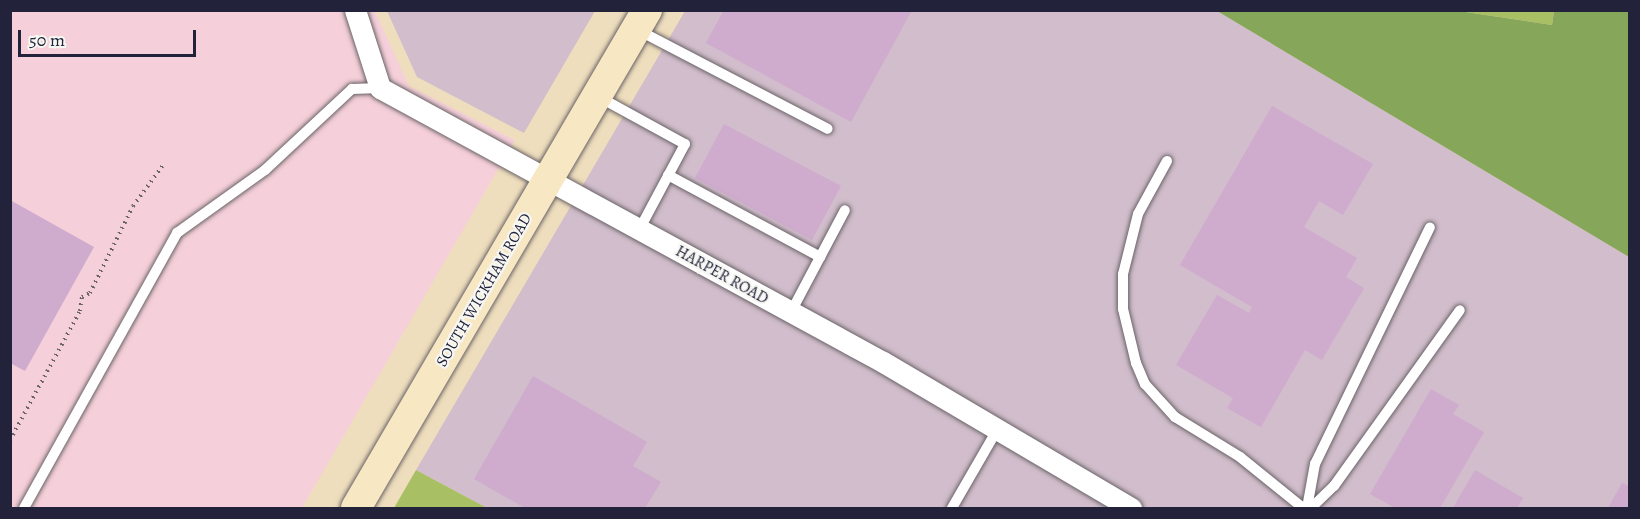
<!DOCTYPE html>
<style>
body{margin:0}
#map{position:relative;width:1640px;height:519px;overflow:hidden;background:#efdebd;font-family:Alegreya,serif}
div>[style]{position:absolute}
.built>*{inset:0;background:#f5cfd9}
.industrial>*{inset:0;background:#d1bdcb}
.green>*{inset:0;background:#a9bf64}
.forest>*{inset:0;background:#86a65a}
.building>*{inset:0;background:#cfabcd}
.path>*{height:4px;margin-top:-2px;transform-origin:0;background:repeating-linear-gradient(90deg,#6a6468 0 1.5px,transparent 0 6px)}
.roads{filter:drop-shadow(0 0 2px #6a6468) drop-shadow(0 0 2px #6a6468)}
.lane>*{height:10px;margin:-5px;padding:0 5px;transform-origin:5px;border-radius:5px;background:#fff}
.street>*{height:21px;margin:-10.5px;padding:0 10.5px;transform-origin:10.5px;border-radius:10.5px;background:#fff}
.secondary>*{height:30px;margin:-15px;padding:0 15px;transform-origin:15px;border-radius:15px;background:#f8e7c3}
span{translate:-50% -50%;white-space:nowrap;text-align:center;line-height:1.15;-webkit-text-stroke:4.5px #f6f6f2;paint-order:stroke}
.street-label{font-size:16px;color:#22223b}
.frame{position:absolute;inset:0;border:12px solid #22223b;pointer-events:none}
.scale{position:absolute;left:18px;top:30px;width:178px;height:27px;box-sizing:border-box;border:3px solid #22223b;border-top:0;padding-left:8px;font-size:18px;line-height:21px;white-space:nowrap;color:#22223b;-webkit-text-stroke:4px #f6f6f2;paint-order:stroke}
</style>
<div id="map">
<div class="built">
<i style="clip-path:polygon(10px 11px,375px 11px,409px 86px,515px 140px,302px 508px,11px 508px)"></i>
</div>
<div class="industrial">
<i style="clip-path:polygon(387px 11px,595px 11px,524px 133px,417px 77px)"></i>
<i style="clip-path:polygon(685px 11px,1217px 11px,1629px 257px,1629px 508px,487px 508px,416px 470px)"></i>
</div>
<div class="green">
<i style="clip-path:polygon(1459px 11px,1554px 11px,1552px 25px)"></i>
<i style="clip-path:polygon(416px 470px,487px 508px,394px 508px)"></i>
</div>
<div class="forest">
<i style="clip-path:polygon(1217px 11px,1459px 11px,1552px 25px,1554px 11px,1629px 11px,1629px 257px)"></i>
</div>
<div class="building">
<i style="clip-path:polygon(724px 10px,912px 10px,851px 122px,706px 43px)"></i>
<i style="clip-path:polygon(1272px 106px,1373px 164px,1343px 215px,1319px 201px,1304px 227px,1357px 258px,1346px 277px,1364px 288px,1322px 360px,1305px 350px,1261px 427px,1227px 408px,1233px 398px,1176px 365px,1217px 295px,1249px 313px,1252px 307px,1180px 265px)"></i>
<i style="clip-path:polygon(724px 124px,841px 186px,812px 240px,695px 178px)"></i>
<i style="clip-path:polygon(10px 200px,94px 247px,25px 371px,10px 363px)"></i>
<i style="clip-path:polygon(533px 376px,647px 442px,633px 466px,661px 482px,645px 508px,525px 508px,474px 479px)"></i>
<i style="clip-path:polygon(1431px 389px,1459px 405px,1453px 414px,1484px 432px,1440px 508px,1395px 508px,1370px 494px)"></i>
<i style="clip-path:polygon(1475px 470px,1523px 498px,1517px 508px,1453px 508px)"></i>
<i style="clip-path:polygon(1622px 483px,1630px 487px,1630px 508px,1608px 508px)"></i>
</div>
<div class="path">
<i style="left:10px;top:440px;width:147px;rotate:-61.5deg"></i>
<i style="left:80px;top:311px;width:14px;rotate:-82deg"></i>
<i style="left:82px;top:297px;width:9px;rotate:-27deg"></i>
<i style="left:90px;top:293px;width:97px;rotate:-63.7deg"></i>
<i style="left:133px;top:206px;width:52px;rotate:-53.6deg"></i>
</div>
<div class="roads">
<div class="lane">
<i style="left:636px;top:29px;width:216px;rotate:27.5deg"></i>
<i style="left:599px;top:97px;width:98px;rotate:28.7deg"></i>
<i style="left:685px;top:144px;width:98px;rotate:118.1deg"></i>
<i style="left:1167px;top:161px;width:60px;rotate:118.7deg"></i>
<i style="left:1138px;top:214px;width:62px;rotate:104deg"></i>
<i style="left:1123px;top:274px;width:35px;rotate:90deg"></i>
<i style="left:1123px;top:309px;width:56px;rotate:76.5deg"></i>
<i style="left:1136px;top:363px;width:23px;rotate:67deg"></i>
<i style="left:1145px;top:384px;width:45px;rotate:47.7deg"></i>
<i style="left:1175px;top:417px;width:76px;rotate:31.6deg"></i>
<i style="left:1240px;top:457px;width:81px;rotate:39deg"></i>
<i style="left:668px;top:175px;width:173px;rotate:28.3deg"></i>
<i style="left:791px;top:312px;width:115px;rotate:-62.1deg"></i>
<i style="left:24px;top:508px;width:315px;rotate:-60.9deg"></i>
<i style="left:177px;top:233px;width:108px;rotate:-35.6deg"></i>
<i style="left:265px;top:170px;width:119px;rotate:-43deg"></i>
<i style="left:352px;top:89px;width:28px;rotate:-2deg"></i>
<i style="left:952px;top:508px;width:90px;rotate:-60deg"></i>
<i style="left:1307px;top:508px;width:45px;rotate:-79.7deg"></i>
<i style="left:1315px;top:464px;width:263px;rotate:-64.1deg"></i>
<i style="left:1311px;top:508px;width:32px;rotate:-44deg"></i>
<i style="left:1334px;top:486px;width:216px;rotate:-54.4deg"></i>
</div>
<div class="street">
<i style="left:355px;top:10px;width:82px;rotate:72.2deg"></i>
<i style="left:380px;top:88px;width:573px;rotate:28.58deg"></i>
<i style="left:883px;top:362px;width:288px;rotate:30.5deg"></i>
</div>
<div class="secondary">
<i style="left:356px;top:508px;width:577px;rotate:-59.7deg"></i>
</div>
</div>
<div class="street-label">
<span style="left:722px;top:275px;rotate:29deg">HARPER ROAD</span>
<span style="left:484px;top:290px;rotate:-60deg">SOUTH WICKHAM ROAD</span>
</div>
<div class="frame"></div>
<div class="scale">50 m</div>
</div>
